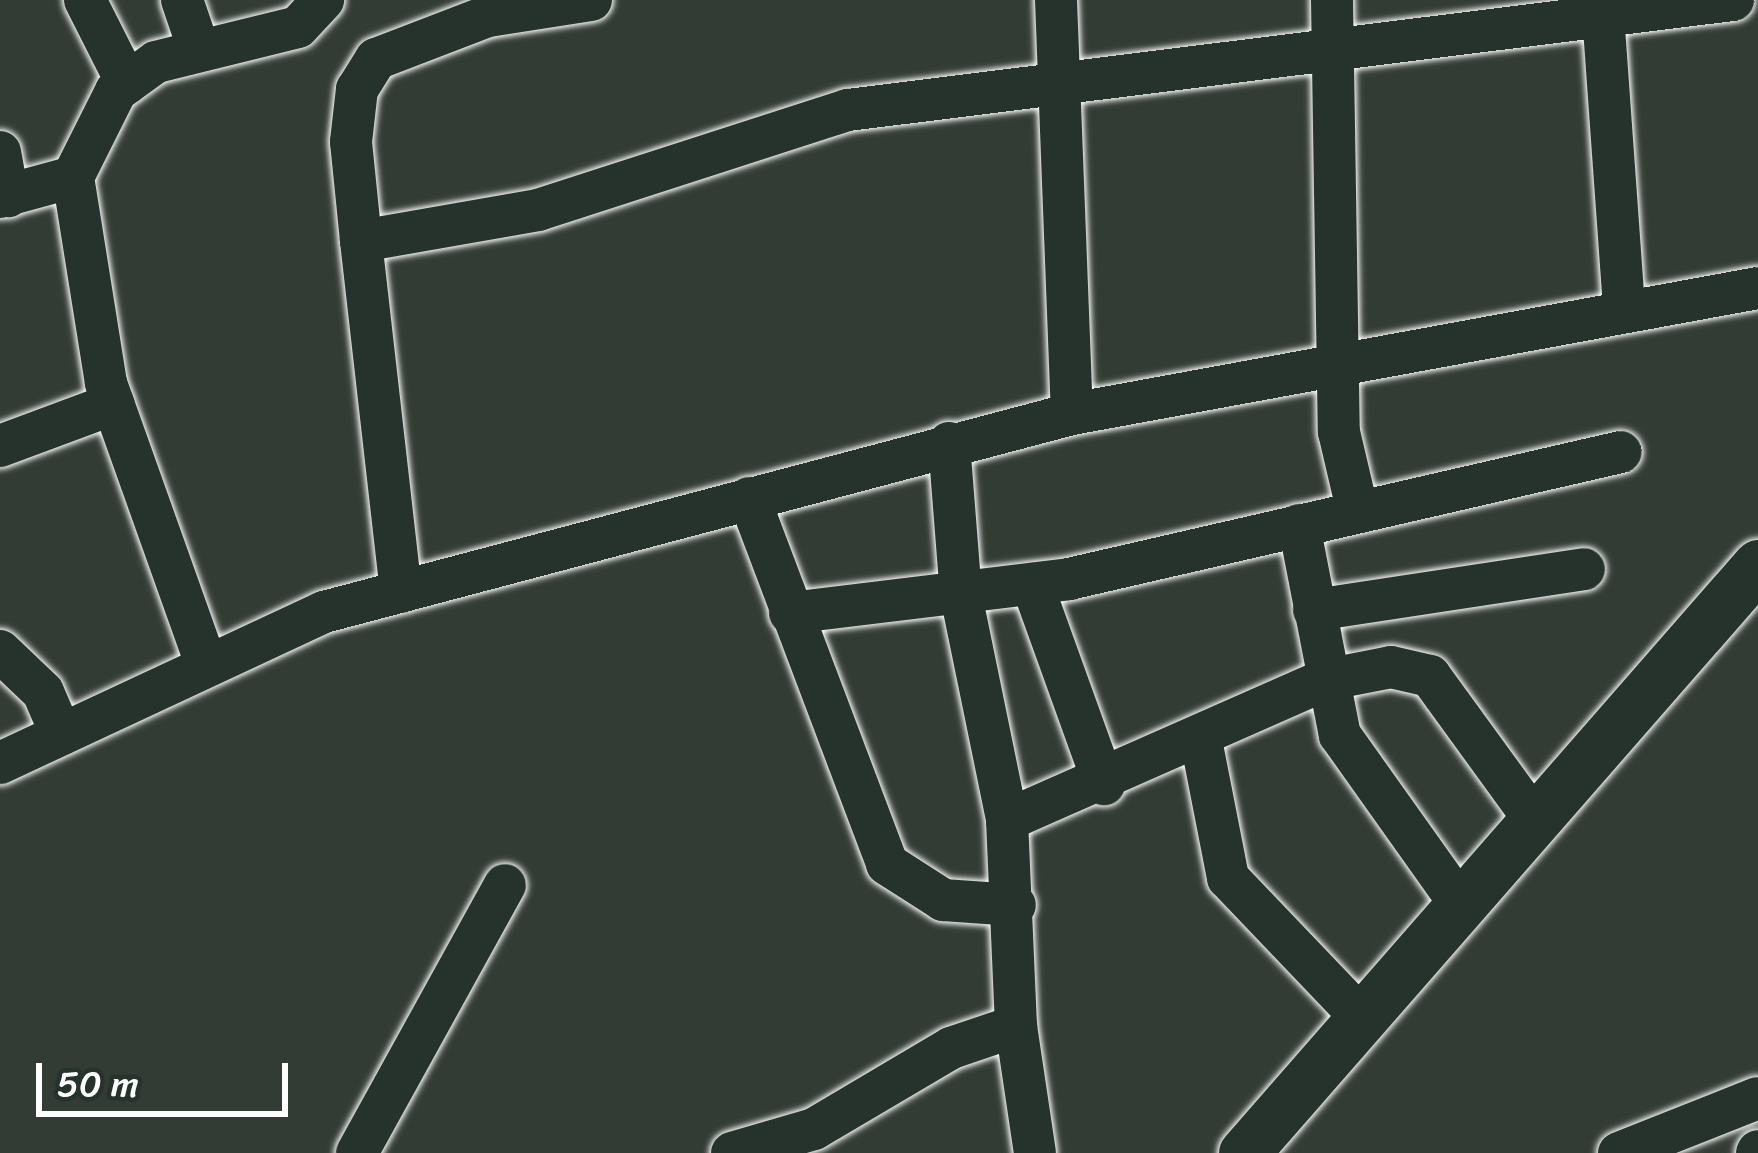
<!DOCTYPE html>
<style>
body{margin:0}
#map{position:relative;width:1758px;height:1153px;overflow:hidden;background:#333c34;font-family:Sriracha,sans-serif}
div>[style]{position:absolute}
.roads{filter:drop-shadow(0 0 3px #fff) drop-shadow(0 0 3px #fff)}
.minor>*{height:42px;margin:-21px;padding:0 21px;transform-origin:21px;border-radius:21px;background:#26332d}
.major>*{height:51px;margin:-25.5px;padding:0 25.5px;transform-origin:25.5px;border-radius:25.5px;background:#26332d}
span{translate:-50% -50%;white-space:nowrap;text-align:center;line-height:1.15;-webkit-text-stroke:10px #26332d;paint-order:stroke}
.scale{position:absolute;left:36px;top:1063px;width:252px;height:54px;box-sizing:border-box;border:6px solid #fff;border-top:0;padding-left:15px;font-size:36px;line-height:42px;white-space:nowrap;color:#fff;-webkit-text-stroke:9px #26332d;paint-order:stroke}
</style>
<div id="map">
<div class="roads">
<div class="minor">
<i style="left:85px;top:0;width:93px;rotate:63.2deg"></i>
<i style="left:182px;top:0;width:50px;rotate:71.2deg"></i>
<i style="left:591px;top:0;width:104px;rotate:171.2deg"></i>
<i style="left:488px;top:16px;width:120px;rotate:159deg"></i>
<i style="left:376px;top:59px;width:36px;rotate:122deg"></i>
<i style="left:357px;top:89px;width:53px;rotate:96.5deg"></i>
<i style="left:351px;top:142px;width:100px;rotate:84.2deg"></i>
<i style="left:361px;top:241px;width:180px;rotate:-9.9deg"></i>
<i style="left:538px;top:210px;width:326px;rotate:-17.9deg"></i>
<i style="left:848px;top:110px;width:892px;rotate:-7.09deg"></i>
<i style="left:1056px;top:0;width:414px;rotate:87.8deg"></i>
<i style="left:1332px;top:0;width:432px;rotate:89.1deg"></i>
<i style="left:1339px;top:432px;width:79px;rotate:76.8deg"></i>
<i style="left:1602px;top:0;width:311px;rotate:85.9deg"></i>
<i style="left:0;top:152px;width:45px;rotate:79.7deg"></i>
<i style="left:0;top:197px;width:76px;rotate:-15.3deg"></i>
<i style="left:361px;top:241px;width:353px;rotate:83.5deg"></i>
<i style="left:949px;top:443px;width:152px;rotate:85.5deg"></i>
<i style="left:961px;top:595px;width:230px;rotate:78.4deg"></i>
<i style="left:1007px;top:820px;width:206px;rotate:87.5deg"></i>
<i style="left:1016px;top:1026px;width:128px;rotate:81.5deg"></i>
<i style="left:0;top:446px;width:121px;rotate:-20.4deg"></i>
<i style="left:749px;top:498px;width:391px;rotate:69.3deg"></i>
<i style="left:887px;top:864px;width:67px;rotate:32.7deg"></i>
<i style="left:943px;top:900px;width:72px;rotate:4deg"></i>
<i style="left:1299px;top:525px;width:214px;rotate:79deg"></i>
<i style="left:1340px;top:735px;width:209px;rotate:54.6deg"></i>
<i style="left:1032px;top:584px;width:213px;rotate:70.2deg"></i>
<i style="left:1314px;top:610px;width:273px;rotate:-8.6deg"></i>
<i style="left:790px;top:613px;width:281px;rotate:-6.9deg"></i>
<i style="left:1069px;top:579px;width:566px;rotate:-12.96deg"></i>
<i style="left:0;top:651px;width:59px;rotate:43.6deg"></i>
<i style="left:43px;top:692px;width:46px;rotate:66.8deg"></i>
<i style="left:206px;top:664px;width:298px;rotate:-109.6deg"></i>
<i style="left:106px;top:383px;width:209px;rotate:-99.1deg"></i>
<i style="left:73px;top:177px;width:96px;rotate:-63.4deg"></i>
<i style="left:116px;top:91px;width:49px;rotate:-35.9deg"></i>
<i style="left:156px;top:62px;width:146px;rotate:-13.8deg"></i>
<i style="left:298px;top:27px;width:37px;rotate:-47deg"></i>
<i style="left:1201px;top:740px;width:141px;rotate:78.9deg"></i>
<i style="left:1228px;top:878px;width:191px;rotate:46.3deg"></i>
<i style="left:0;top:763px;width:357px;rotate:-25deg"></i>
<i style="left:324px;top:612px;width:774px;rotate:-14.83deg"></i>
<i style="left:1072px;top:414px;width:697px;rotate:-10.41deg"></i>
<i style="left:1007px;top:820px;width:347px;rotate:-23.8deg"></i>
<i style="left:1325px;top:680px;width:67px;rotate:-11.1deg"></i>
<i style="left:1391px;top:667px;width:40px;rotate:13deg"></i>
<i style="left:1430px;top:676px;width:180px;rotate:54deg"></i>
<i style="left:357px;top:1153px;width:306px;rotate:-61.1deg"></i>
<i style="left:732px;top:1153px;width:85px;rotate:-16.3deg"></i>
<i style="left:814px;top:1129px;width:159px;rotate:-30.6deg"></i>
<i style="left:951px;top:1048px;width:69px;rotate:-18.7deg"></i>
<i style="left:1619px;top:1153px;width:149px;rotate:-21.6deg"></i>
<i style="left:1757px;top:1153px;width:2px;rotate:-63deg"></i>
</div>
<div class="major">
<i style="left:1244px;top:1153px;width:781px;rotate:-48.84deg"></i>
</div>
</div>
<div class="scale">50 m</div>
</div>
